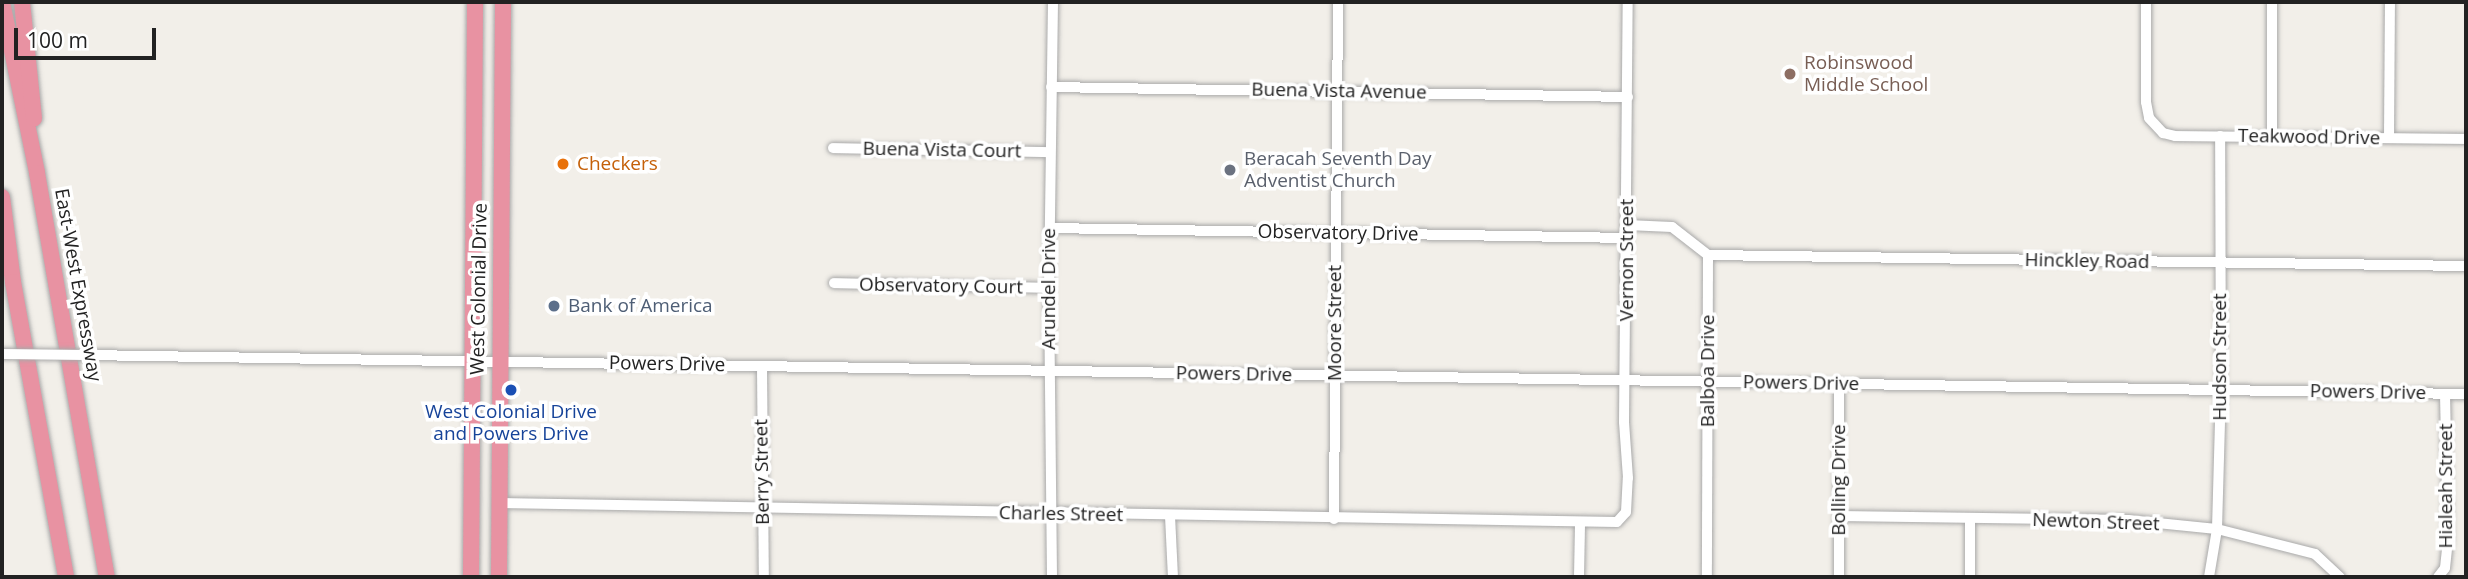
<!DOCTYPE html>
<style>
body{margin:0}
#map{position:relative;width:2468px;height:579px;overflow:hidden;background:#f2efe9;font-family:"Open Sans",sans-serif}
div>[style]{position:absolute}
.roads{filter:drop-shadow(0 0 2px #a9a9a9) drop-shadow(0 0 2px #a9a9a9)}
.minor>*{height:10px;margin:-5px;padding:0 5px;transform-origin:5px;border-radius:5px;background:#fff}
.highway>*{height:16px;margin:-8px;padding:0 8px;transform-origin:8px;border-radius:8px;background:#e892a2}
.bridges{filter:drop-shadow(0 0 2px #a9a9a9) drop-shadow(0 0 2px #a9a9a9)}
.minor-bridge>*{height:10px;margin:-5px;padding:0 5px;transform-origin:5px;border-radius:5px;background:#fff}
.dots>*{width:19px;height:19px;translate:-50% -50%;box-sizing:border-box;border:4px solid #fff;border-radius:50%}
span{translate:-50% -50%;white-space:nowrap;text-align:center;line-height:1.15;-webkit-text-stroke:7px #fff;paint-order:stroke}
.education-label{font-size:19px;color:#785e54}
.left{translate:0 -50%;text-align:left}
.street-label{font-size:19px;color:#222}
.worship-label{font-size:19px;color:#5b616d}
.food-label{font-size:19px;color:#c56008}
.service-label{font-size:19px;color:#4e5e75}
.transit-label{font-size:19px;color:#164399}
.frame{position:absolute;inset:0;border:4px solid #222;pointer-events:none}
.scale{position:absolute;left:14px;top:28px;width:142px;height:32px;box-sizing:border-box;border:4px solid #222;border-top:0;padding-left:9px;font-size:21px;line-height:24px;white-space:nowrap;color:#222;-webkit-text-stroke:5px #fff;paint-order:stroke}
</style>
<div id="map">
<div class="roads">
<div class="minor">
<i style="left:2146px;top:2px;width:100px;rotate:90deg"></i>
<i style="left:2146px;top:102px;width:16px;rotate:79deg"></i>
<i style="left:2149px;top:118px;width:21px;rotate:47deg"></i>
<i style="left:2163px;top:133px;width:12px;rotate:14deg"></i>
<i style="left:2175px;top:136px;width:291px;rotate:0.6deg"></i>
<i style="left:1051px;top:87px;width:577px;rotate:0.99deg"></i>
<i style="left:2272px;top:137px;width:135px;rotate:-90deg"></i>
<i style="left:2389px;top:138px;width:136px;rotate:-89.6deg"></i>
<i style="left:833px;top:148px;width:217px;rotate:1.1deg"></i>
<i style="left:1627px;top:225px;width:45px;rotate:2.5deg"></i>
<i style="left:1672px;top:227px;width:46px;rotate:37.9deg"></i>
<i style="left:1708px;top:255px;width:322px;rotate:90.2deg"></i>
<i style="left:1050px;top:228px;width:577px;rotate:0.99deg"></i>
<i style="left:1708px;top:255px;width:758px;rotate:0.83deg"></i>
<i style="left:834px;top:283px;width:215px;rotate:1.3deg"></i>
<i style="left:86px;top:355px;width:2380px;rotate:0.94deg"></i>
<i style="left:762px;top:366px;width:211px;rotate:89.5deg"></i>
<i style="left:1839px;top:383px;width:194px;rotate:90deg"></i>
<i style="left:499px;top:503px;width:1118px;rotate:0.97deg"></i>
<i style="left:1617px;top:522px;width:13px;rotate:-48deg"></i>
<i style="left:1626px;top:512px;width:34px;rotate:-87deg"></i>
<i style="left:1628px;top:478px;width:56px;rotate:-94.1deg"></i>
<i style="left:1624px;top:422px;width:420px;rotate:-89.5deg"></i>
<i style="left:1170px;top:516px;width:61px;rotate:87.2deg"></i>
<i style="left:1839px;top:516px;width:289px;rotate:0.8deg"></i>
<i style="left:2128px;top:520px;width:89px;rotate:5.8deg"></i>
<i style="left:2217px;top:529px;width:101px;rotate:14.3deg"></i>
<i style="left:2315px;top:554px;width:34px;rotate:43deg"></i>
<i style="left:1334px;top:519px;width:517px;rotate:-89.56deg"></i>
<i style="left:1052px;top:577px;width:289px;rotate:-90.6deg"></i>
<i style="left:1049px;top:288px;width:286px;rotate:-89.2deg"></i>
<i style="left:1579px;top:577px;width:54px;rotate:-88.9deg"></i>
<i style="left:1970px;top:577px;width:59px;rotate:-90deg"></i>
<i style="left:2209px;top:577px;width:49px;rotate:-80.5deg"></i>
<i style="left:2217px;top:529px;width:140px;rotate:-88.4deg"></i>
<i style="left:2221px;top:389px;width:253px;rotate:-90.2deg"></i>
<i style="left:2438px;top:577px;width:11px;rotate:-52deg"></i>
<i style="left:2445px;top:568px;width:31px;rotate:-84deg"></i>
<i style="left:2448px;top:537px;width:143px;rotate:-91.2deg"></i>
</div>
<div class="highway">
<i style="left:2px;top:2px;width:175px;rotate:78.4deg"></i>
<i style="left:37px;top:173px;width:410px;rotate:80.2deg"></i>
<i style="left:22px;top:2px;width:117px;rotate:84.1deg"></i>
<i style="left:2px;top:197px;width:86px;rotate:82.6deg"></i>
<i style="left:13px;top:282px;width:300px;rotate:79.8deg"></i>
<i style="left:471px;top:577px;width:575px;rotate:-89.6deg"></i>
<i style="left:499px;top:577px;width:575px;rotate:-89.6deg"></i>
</div>
</div>
<div class="bridges">
<div class="minor-bridge">
<i style="left:2px;top:354px;width:84px;rotate:0.7deg"></i>
</div>
</div>
<div class="dots">
<i style="left:1790px;top:74px;background:#8d6e63"></i>
<i style="left:563px;top:164px;background:#e8710a"></i>
<i style="left:1230px;top:170px;background:#6b7280"></i>
<i style="left:554px;top:306px;background:#5c6f8a"></i>
<i style="left:511px;top:390px;background:#1a4fb4"></i>
</div>
<div class="education-label">
<span class="left" style="left:1804px;top:74px">Robinswood<br>Middle School</span>
</div>
<div class="street-label">
<span style="left:1339px;top:91px;rotate:1deg">Buena Vista Avenue</span>
<span style="left:2309px;top:137px;rotate:1deg">Teakwood Drive</span>
<span style="left:942px;top:150px;rotate:1deg">Buena Vista Court</span>
<span style="left:1338px;top:233px;rotate:1deg">Observatory Drive</span>
<span style="left:1627px;top:260px;rotate:-90deg">Vernon Street</span>
<span style="left:2087px;top:261px;rotate:1deg">Hinckley Road</span>
<span style="left:78px;top:285px;rotate:80deg">East-West Expressway</span>
<span style="left:941px;top:286px;rotate:1deg">Observatory Court</span>
<span style="left:479px;top:289px;rotate:-89deg">West Colonial Drive</span>
<span style="left:1049px;top:289px;rotate:-90deg">Arundel Drive</span>
<span style="left:1335px;top:323px;rotate:-90deg">Moore Street</span>
<span style="left:2220px;top:357px;rotate:-90deg">Hudson Street</span>
<span style="left:667px;top:364px;rotate:1deg">Powers Drive</span>
<span style="left:1708px;top:371px;rotate:-90deg">Balboa Drive</span>
<span style="left:1234px;top:374px;rotate:1deg">Powers Drive</span>
<span style="left:1801px;top:383px;rotate:1deg">Powers Drive</span>
<span style="left:2368px;top:392px;rotate:1deg">Powers Drive</span>
<span style="left:762px;top:472px;rotate:-91deg">Berry Street</span>
<span style="left:1839px;top:480px;rotate:-90deg">Bolling Drive</span>
<span style="left:2446px;top:486px;rotate:-90deg">Hialeah Street</span>
<span style="left:1061px;top:514px;rotate:1deg">Charles Street</span>
<span style="left:2096px;top:522px;rotate:2deg">Newton Street</span>
</div>
<div class="worship-label">
<span class="left" style="left:1244px;top:170px">Beracah Seventh Day<br>Adventist Church</span>
</div>
<div class="food-label">
<span class="left" style="left:577px;top:164px">Checkers</span>
</div>
<div class="service-label">
<span class="left" style="left:568px;top:306px">Bank of America</span>
</div>
<div class="transit-label">
<span style="left:511px;top:423px">West Colonial Drive<br>and Powers Drive</span>
</div>
<div class="frame"></div>
<div class="scale">100 m</div>
</div>
